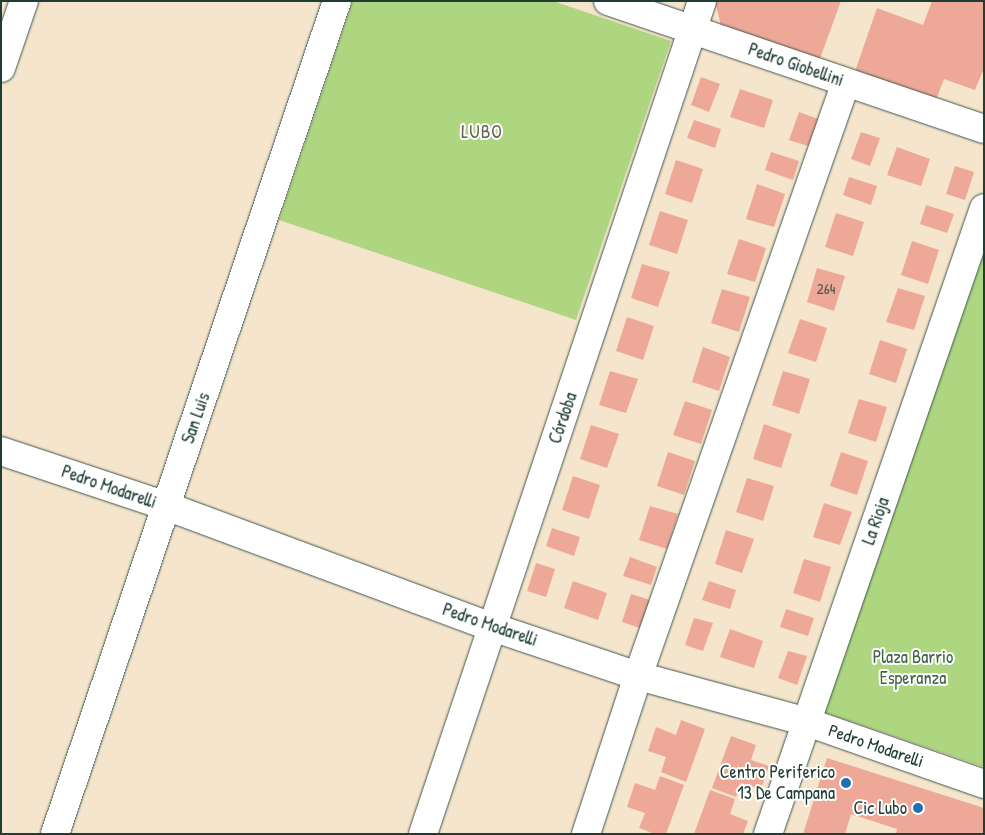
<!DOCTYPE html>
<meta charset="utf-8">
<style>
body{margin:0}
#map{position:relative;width:985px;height:835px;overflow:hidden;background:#f5e5cd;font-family:"Patrick Hand",sans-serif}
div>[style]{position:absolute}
.green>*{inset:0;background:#aed57f}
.building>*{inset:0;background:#eea898}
.roads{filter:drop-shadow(0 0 1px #3f564b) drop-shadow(0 0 1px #3f564b)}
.minor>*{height:28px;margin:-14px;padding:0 14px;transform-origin:14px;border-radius:14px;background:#fff}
.dots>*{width:14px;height:14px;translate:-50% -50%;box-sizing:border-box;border:2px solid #fff;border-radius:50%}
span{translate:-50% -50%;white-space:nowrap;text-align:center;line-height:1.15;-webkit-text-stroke:4px #fff;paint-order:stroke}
.number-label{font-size:15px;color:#53584d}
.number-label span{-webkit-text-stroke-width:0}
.street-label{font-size:18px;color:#1f3d34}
.park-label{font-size:18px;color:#436347}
.poi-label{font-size:18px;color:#1f3d34}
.right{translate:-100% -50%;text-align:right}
.neighbourhood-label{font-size:19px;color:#676257;letter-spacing:1px}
.frame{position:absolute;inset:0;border:2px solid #1f3d34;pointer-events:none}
</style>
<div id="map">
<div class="green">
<i style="clip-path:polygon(353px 1px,553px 1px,671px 41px,576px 320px,279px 220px)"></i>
<i style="clip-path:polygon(984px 251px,984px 767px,823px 712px)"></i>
</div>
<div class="building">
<i style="clip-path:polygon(715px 1px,841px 1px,818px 64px,722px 30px)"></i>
<i style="clip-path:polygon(932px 1px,984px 1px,984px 68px,975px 90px,944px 79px,934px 105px,853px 77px,877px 8px,923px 25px)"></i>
<i style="clip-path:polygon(701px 77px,720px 84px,709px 112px,691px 105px)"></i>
<i style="clip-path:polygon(740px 89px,773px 100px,764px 128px,730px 117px)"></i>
<i style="clip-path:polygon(799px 112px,818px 119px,808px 146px,789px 140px)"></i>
<i style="clip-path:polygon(694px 120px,721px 129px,715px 148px,687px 138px)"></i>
<i style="clip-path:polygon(861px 132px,880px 138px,870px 166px,851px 159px)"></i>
<i style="clip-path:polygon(897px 147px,930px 159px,921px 186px,887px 175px)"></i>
<i style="clip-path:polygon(771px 152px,799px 161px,793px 180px,765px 170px)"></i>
<i style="clip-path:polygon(676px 160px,703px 169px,692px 203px,665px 194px)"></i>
<i style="clip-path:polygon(955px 166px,974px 172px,965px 200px,946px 194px)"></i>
<i style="clip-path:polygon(849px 177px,877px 186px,871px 205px,843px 195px)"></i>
<i style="clip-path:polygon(757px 184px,785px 194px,774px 227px,746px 219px)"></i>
<i style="clip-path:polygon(926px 205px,954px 214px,947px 233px,920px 224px)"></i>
<i style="clip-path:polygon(660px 211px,688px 220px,677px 254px,649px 245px)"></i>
<i style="clip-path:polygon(836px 213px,864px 222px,853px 256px,825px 247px)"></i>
<i style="clip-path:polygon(739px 239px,766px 248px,755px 282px,727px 274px)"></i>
<i style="clip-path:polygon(912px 241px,939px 250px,928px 284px,901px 275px)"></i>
<i style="clip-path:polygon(642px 264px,670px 272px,658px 307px,631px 298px)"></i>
<i style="clip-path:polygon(817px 268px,845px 276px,834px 311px,807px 302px)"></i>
<i style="clip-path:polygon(898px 288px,925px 296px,914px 330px,886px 322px)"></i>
<i style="clip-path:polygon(722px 289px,750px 297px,739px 332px,711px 323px)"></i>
<i style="clip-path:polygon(627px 317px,654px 326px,643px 360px,616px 351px)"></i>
<i style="clip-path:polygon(800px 319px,827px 328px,816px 362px,788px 353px)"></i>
<i style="clip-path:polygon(880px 340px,907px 349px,896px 383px,869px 374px)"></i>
<i style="clip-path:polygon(703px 347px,730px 357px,719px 391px,692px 382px)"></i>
<i style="clip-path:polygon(610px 371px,638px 379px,626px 413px,599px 405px)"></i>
<i style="clip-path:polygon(783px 371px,810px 379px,799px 414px,772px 405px)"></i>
<i style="clip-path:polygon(859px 399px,887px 407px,876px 442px,848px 433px)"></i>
<i style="clip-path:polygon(685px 401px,712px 410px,701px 444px,673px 435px)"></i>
<i style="clip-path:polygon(764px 424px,792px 434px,781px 468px,753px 459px)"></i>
<i style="clip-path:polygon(591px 425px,619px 434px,607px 468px,580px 459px)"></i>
<i style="clip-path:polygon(668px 452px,695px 461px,684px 495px,657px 486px)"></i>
<i style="clip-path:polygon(841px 452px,868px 461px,857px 495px,830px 486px)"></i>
<i style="clip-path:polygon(573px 476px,600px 485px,589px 519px,562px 510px)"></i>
<i style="clip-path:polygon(747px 478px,774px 486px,763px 521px,736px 512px)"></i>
<i style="clip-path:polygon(824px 503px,852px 512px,840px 545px,813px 537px)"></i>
<i style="clip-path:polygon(650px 506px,678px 514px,667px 549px,639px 540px)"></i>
<i style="clip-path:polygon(552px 528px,580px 537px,574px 556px,546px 546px)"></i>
<i style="clip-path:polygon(726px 530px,754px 539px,742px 573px,715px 564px)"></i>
<i style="clip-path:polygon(630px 557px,657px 567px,651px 585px,623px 576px)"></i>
<i style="clip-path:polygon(804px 559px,831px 567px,820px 602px,793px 593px)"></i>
<i style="clip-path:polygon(536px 563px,555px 569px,546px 597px,527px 591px)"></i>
<i style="clip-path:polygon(573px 581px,607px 593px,598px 620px,564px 608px)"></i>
<i style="clip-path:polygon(709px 581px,736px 590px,730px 609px,702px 600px)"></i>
<i style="clip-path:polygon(631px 594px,650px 600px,640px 628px,622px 622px)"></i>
<i style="clip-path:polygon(786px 609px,814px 618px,808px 636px,780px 627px)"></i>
<i style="clip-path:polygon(694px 618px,713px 623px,703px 651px,685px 645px)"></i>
<i style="clip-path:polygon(730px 629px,763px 641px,754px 668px,720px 657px)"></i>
<i style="clip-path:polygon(788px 651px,807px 656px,797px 685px,778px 678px)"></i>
<i style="clip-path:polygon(681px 720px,705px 729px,686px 782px,661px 772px,666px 757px,648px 751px,656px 727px,676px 735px)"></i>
<i style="clip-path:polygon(731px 736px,756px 745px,751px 760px,769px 766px,761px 789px,741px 783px,736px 797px,712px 788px)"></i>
<i style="clip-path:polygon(827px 758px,984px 808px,984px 834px,896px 834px,897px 829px,851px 814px,845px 834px,803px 834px)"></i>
<i style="clip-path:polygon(660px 776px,684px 785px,666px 834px,655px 834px,639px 828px,645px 813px,627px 807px,635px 783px,655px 790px)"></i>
<i style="clip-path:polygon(710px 790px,735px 799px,730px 814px,748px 821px,743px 834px,694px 834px)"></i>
</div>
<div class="roads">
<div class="minor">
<i style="left:608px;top:1px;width:397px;rotate:18.8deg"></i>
<i style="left:1px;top:68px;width:71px;rotate:-71.1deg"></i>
<i style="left:1px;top:451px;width:174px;rotate:18.4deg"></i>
<i style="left:166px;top:506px;width:348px;rotate:20.4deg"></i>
<i style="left:492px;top:627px;width:154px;rotate:18.6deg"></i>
<i style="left:638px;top:676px;width:175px;rotate:15.2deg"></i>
<i style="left:807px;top:722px;width:188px;rotate:19.3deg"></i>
<i style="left:55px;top:834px;width:879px;rotate:-71.3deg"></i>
<i style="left:423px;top:834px;width:878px;rotate:-71.48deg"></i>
<i style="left:586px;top:834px;width:166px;rotate:-71.8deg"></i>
<i style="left:638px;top:676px;width:629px;rotate:-70.7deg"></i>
<i style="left:768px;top:834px;width:662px;rotate:-70.96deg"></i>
</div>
</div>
<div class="dots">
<i style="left:846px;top:783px;background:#1f6fb2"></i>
<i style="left:918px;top:808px;background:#1f6fb2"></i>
</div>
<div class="number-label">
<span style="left:826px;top:289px">264</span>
</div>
<div class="street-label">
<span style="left:796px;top:65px;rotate:19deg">Pedro Giobellini</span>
<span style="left:196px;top:418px;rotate:-71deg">San Luis</span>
<span style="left:563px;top:418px;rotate:-71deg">Córdoba</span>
<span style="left:109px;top:487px;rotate:19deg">Pedro Modarelli</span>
<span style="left:876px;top:521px;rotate:-71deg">La Rioja</span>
<span style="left:490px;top:625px;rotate:19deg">Pedro Modarelli</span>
<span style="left:876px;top:746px;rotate:19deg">Pedro Modarelli</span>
</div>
<div class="park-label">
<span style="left:913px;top:668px">Plaza Barrio<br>Esperanza</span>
</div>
<div class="poi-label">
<span class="right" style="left:835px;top:783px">Centro Periferico<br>13 De Campana</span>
<span class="right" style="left:907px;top:808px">Cic Lubo</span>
</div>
<div class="neighbourhood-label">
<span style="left:482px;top:132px">LUBO</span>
</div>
<div class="frame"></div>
</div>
